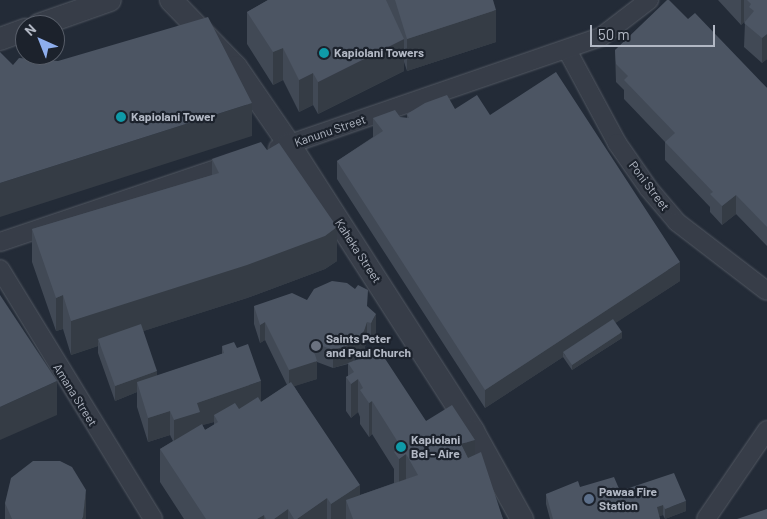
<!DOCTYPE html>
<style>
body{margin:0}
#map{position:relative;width:767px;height:519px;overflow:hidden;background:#232b37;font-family:Barlow,sans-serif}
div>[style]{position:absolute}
.roads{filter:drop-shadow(0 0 1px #525862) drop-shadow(0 0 1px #525862)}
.minor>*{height:18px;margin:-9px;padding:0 9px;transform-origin:9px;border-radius:9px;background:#373d48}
.tertiary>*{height:22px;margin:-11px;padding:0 11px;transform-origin:11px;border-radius:11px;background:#373d48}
.wall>*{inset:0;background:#414955}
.shaded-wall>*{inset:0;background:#353c45}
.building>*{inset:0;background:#4c5563}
.dots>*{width:14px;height:14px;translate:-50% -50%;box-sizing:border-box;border:2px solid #1c222c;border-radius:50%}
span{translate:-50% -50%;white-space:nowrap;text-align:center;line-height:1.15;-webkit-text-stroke:4.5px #1c222c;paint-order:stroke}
.poi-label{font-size:12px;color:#b2b8c4;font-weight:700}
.left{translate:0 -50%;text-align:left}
.street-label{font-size:12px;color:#b2b8c4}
.north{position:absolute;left:15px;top:15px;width:50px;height:50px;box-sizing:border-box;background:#1c222c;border:1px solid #585e69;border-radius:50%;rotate:316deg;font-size:14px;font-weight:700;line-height:20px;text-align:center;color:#b2b8c4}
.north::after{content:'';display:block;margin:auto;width:18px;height:22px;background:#8eaeed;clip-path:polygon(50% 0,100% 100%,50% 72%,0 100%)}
.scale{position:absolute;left:590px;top:25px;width:125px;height:22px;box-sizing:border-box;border:2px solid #b2b8c4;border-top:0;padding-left:6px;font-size:15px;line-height:18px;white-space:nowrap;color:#b2b8c4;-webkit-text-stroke:4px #1c222c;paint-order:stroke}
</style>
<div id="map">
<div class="roads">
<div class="minor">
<i style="left:567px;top:50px;width:106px;rotate:61.7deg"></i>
<i style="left:617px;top:143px;width:56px;rotate:55.2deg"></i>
<i style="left:649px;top:189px;width:43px;rotate:49.7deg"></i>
<i style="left:677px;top:222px;width:113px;rotate:37.5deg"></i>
<i style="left:278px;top:148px;width:342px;rotate:-19deg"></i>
<i style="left:601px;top:37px;width:61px;rotate:-37.6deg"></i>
<i style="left:0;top:242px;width:247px;rotate:-18.7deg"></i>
<i style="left:0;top:269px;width:293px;rotate:58.5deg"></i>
<i style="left:706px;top:519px;width:108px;rotate:-55.6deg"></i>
</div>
<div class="tertiary">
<i style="left:171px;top:0;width:93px;rotate:45.9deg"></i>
<i style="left:236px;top:67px;width:93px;rotate:55.5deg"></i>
<i style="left:289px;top:144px;width:341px;rotate:57.3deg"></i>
<i style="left:473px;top:431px;width:101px;rotate:60.9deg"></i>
<i style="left:39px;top:25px;width:75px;rotate:-19.4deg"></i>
<i style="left:0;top:39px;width:27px;rotate:-20deg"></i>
</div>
</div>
<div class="wall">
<i style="clip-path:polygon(268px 0,493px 0,496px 42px,407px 71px,404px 62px,404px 71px,318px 114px,313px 105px,299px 112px,283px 80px,273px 85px,247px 44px,247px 12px)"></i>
<i style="clip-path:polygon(718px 0,767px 0,767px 59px,762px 63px,744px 47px,745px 22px,744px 22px,741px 25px)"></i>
<i style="clip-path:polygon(688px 19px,767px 88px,767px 246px,736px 214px,722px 225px,710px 212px,710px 207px,665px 160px,665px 142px,624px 99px,624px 90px,616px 82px,615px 50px)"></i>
<i style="clip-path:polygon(455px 109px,490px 115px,680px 281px,615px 323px,622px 338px,572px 370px,563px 357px,485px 408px,337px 179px,337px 161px,373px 137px,373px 118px,407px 118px,407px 114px)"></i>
<i style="clip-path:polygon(evenodd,212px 159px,337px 261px,325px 269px,247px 298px,143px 331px,157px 376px,222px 354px,222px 346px,261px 402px,287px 385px,265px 340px,260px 343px,254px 324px,254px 306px,307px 300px,368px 307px,376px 333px,371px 342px,367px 340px,364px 350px,354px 360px,426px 421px,475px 455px,503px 519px,184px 519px,160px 482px,160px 449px,173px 441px,170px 435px,148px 442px,137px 407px,137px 392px,115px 401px,98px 353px,98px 346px,71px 355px,63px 329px,56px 331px,32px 262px,32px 229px,212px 175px,212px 159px,317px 362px,333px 368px,348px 364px,348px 376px,346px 377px,346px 411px,351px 418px,358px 412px,360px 417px,360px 424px,369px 437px,372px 434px,394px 469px,394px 483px,360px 495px,294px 386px,317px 379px,317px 362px,212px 159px,214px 422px,214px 425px,205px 430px,202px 425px,214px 422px)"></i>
<i style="clip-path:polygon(580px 487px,620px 491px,686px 511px,665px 519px,663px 515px,659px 516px,660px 519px,550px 519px,546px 504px,546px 494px)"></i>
<i style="clip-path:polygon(5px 503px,86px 519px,5px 519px)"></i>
</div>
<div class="shaded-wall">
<i style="clip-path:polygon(741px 0,744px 0,744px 22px,741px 25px)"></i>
<i style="clip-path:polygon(496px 10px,496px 42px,407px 71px,407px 39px)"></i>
<i style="clip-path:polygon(767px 34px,767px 59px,762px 63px,762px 38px)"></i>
<i style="clip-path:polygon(404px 39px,404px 71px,318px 114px,318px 82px)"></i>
<i style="clip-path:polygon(283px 48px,283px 80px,273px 85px,273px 52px)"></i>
<i style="clip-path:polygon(313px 73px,313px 105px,299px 112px,299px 80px)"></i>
<i style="clip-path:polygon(252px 103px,252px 136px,0 217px,0 183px)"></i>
<i style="clip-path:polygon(736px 195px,736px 214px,722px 225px,722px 206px)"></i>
<i style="clip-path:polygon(337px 227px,337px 261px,325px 269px,247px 298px,100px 345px,98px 339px,98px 346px,71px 355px,71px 321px)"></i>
<i style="clip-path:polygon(680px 262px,680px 281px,565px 356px,563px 352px,563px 357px,485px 408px,485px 390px)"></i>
<i style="clip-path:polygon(63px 295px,63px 329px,56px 331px,56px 298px)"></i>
<i style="clip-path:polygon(376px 314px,376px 333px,371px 342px,371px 323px)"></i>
<i style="clip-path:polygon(265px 322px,265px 340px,260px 343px,260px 325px)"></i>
<i style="clip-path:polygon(367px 322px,367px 340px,364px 350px,352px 362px,333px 368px,333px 350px)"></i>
<i style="clip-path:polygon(622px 332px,622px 338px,572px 370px,572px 365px)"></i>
<i style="clip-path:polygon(315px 343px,315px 362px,317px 361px,317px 379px,289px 388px,289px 370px,312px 345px)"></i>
<i style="clip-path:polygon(157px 371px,157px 385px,137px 382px,137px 392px,115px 401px,115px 386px)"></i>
<i style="clip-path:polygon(358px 379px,358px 412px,351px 418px,351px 384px)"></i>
<i style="clip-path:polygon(57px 381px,57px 415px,0 440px,0 407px)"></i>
<i style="clip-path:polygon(261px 381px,261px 405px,214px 415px,214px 422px,200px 426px,174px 444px,174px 420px,197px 403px)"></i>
<i style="clip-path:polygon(372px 401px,372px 434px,369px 437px,369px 403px)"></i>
<i style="clip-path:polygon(170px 411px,170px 435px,148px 442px,148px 418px)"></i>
<i style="clip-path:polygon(475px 440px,475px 473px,461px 444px)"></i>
<i style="clip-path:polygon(406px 454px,406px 488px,399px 493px,399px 459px)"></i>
<i style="clip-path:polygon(360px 485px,360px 519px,346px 500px,346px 519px,331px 519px,331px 504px)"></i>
<i style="clip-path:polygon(86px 490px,86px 519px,82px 519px)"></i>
<i style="clip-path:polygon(327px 498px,327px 519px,297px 519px)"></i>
<i style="clip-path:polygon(686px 501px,686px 511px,665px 519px,665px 509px)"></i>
<i style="clip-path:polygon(663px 505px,663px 515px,657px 517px,657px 507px)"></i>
<i style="clip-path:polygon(288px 509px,288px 519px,274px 519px)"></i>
<i style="clip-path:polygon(264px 515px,264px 519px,257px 519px)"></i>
</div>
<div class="building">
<i style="clip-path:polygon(268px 0,386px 0,404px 39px,318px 82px,313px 73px,299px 80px,283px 48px,273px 52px,247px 12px)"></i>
<i style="clip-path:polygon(395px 0,493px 0,496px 10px,407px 39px)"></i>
<i style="clip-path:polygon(667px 0,669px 0,688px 19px,695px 13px,767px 88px,767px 227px,736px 195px,722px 206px,710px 194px,713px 192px,665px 142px,675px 133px,624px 80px,628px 76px,616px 64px,615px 50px)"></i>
<i style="clip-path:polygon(747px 0,767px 0,767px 34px,762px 38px,744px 23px,754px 11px,749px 7px,751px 4px)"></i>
<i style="clip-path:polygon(208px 17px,252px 103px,0 183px,0 52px,13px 65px,19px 58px,58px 61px)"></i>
<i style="clip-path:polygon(556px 72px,680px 262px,485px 390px,337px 161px,383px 131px,373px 118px,395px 110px,400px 117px,409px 118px,407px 114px,425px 103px,447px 95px,455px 109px,477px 95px,490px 115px)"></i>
<i style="clip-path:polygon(261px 142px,267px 150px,279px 143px,337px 227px,325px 236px,247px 265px,71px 321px,63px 295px,56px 298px,32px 229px,219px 173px,212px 159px)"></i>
<i style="clip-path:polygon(332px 281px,347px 283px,355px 289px,358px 285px,368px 290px,367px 306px,376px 314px,371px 323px,367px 322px,364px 331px,352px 344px,333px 350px,315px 343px,312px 345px,317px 361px,289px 370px,265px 322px,260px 325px,254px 306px,292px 293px,307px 300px,314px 289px)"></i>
<i style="clip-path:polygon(0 295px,57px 381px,0 407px)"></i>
<i style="clip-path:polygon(613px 319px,622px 332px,572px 365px,563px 352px)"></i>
<i style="clip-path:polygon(141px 324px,157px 371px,115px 386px,98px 339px)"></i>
<i style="clip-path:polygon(234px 342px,237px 348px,248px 344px,261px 381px,197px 403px,200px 412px,174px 420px,170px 411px,148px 418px,137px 382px,224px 353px,222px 346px)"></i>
<i style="clip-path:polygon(380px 351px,426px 421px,452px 405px,475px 440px,461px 444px,468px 458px,481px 452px,503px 519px,353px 519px,346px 500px,418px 475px,406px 454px,399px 459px,394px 452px,401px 447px,372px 401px,369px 403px,360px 390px,363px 388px,358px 379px,351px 384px,346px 377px,354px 372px,348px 363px)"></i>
<i style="clip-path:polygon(291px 382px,360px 485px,331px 504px,327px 498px,297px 519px,294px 519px,288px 509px,274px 519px,266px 519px,264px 515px,257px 519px,206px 519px,160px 449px,202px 424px,205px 430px,218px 422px,214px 415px,235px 403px,239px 409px,258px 397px,261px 402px)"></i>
<i style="clip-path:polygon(33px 461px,60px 461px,72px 467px,86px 490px,83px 517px,82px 519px,12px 519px,5px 503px,11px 478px)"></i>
<i style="clip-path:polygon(674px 473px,686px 501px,665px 509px,663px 505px,657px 507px,660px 519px,553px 519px,546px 494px,578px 481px,580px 487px,614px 477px,620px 491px)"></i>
<i style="clip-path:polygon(767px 509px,767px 519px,737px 519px)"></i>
</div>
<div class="dots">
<i style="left:324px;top:53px;background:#0f9aa8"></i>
<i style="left:121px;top:117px;background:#0f9aa8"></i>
<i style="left:316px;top:346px;background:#6b7280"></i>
<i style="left:401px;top:447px;background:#0f9aa8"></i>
<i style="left:589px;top:499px;background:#5c6f8a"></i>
</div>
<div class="poi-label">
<span class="left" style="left:334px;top:53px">Kapiolani Towers</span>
<span class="left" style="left:131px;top:117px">Kapiolani Tower</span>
<span class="left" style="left:326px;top:346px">Saints Peter<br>and Paul Church</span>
<span class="left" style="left:411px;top:447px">Kapiolani<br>Bel - Aire</span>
<span class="left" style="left:599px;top:499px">Pawaa Fire<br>Station</span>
</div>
<div class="street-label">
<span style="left:330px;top:131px;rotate:-19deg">Kanunu Street</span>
<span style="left:649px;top:186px;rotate:53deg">Poni Street</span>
<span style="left:358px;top:251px;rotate:57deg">Kaheka Street</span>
<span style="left:75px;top:395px;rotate:58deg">Amana Street</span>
</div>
<div class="north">N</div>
<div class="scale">50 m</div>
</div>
